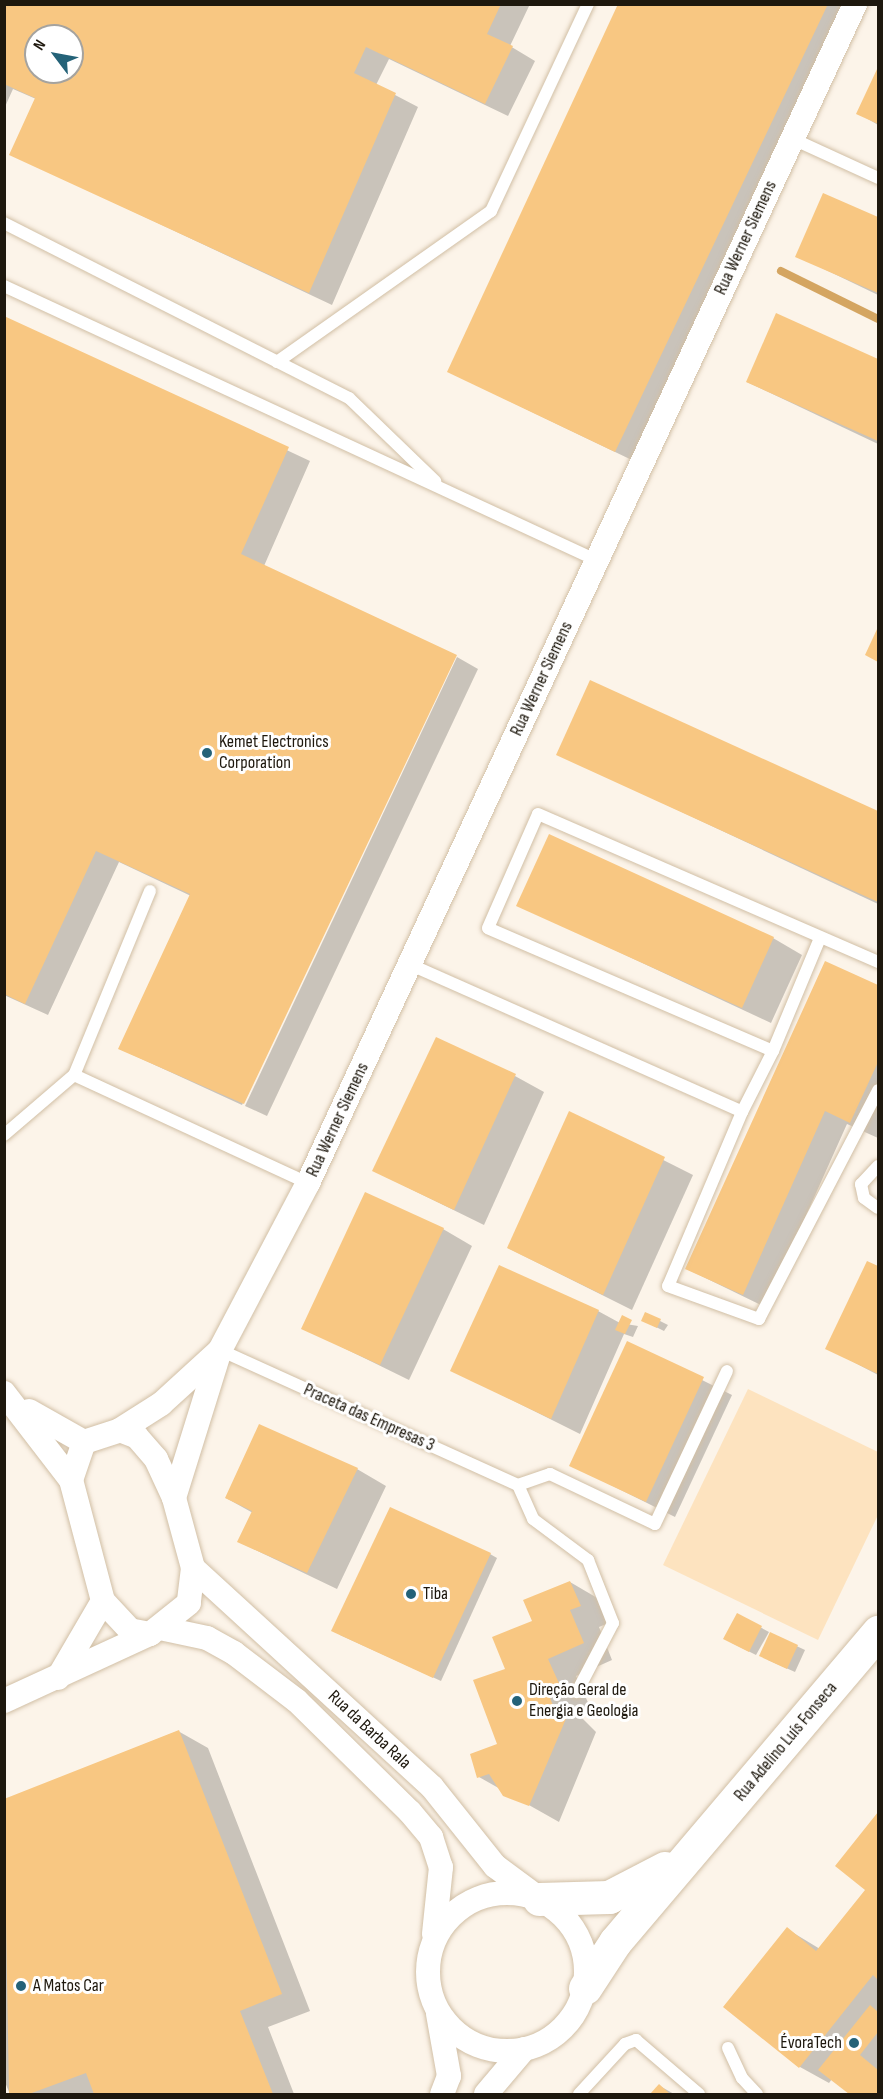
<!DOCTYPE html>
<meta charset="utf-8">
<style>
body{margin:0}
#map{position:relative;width:883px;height:2099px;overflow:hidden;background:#fcf4e9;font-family:"Sofia Sans Condensed",sans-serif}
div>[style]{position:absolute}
.green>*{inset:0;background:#fde3bf}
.shadow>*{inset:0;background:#0003}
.stream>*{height:8px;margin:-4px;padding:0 4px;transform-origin:4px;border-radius:4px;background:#d4a561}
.building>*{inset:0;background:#f8c782}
.roads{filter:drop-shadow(0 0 2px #d1bfa5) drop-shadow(0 0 2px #d1bfa5)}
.lane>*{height:12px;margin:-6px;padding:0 6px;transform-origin:6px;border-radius:6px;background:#fff}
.street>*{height:24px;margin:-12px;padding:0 12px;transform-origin:12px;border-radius:12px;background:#fff}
.street>.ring{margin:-12px;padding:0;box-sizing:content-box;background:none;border:24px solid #fff;border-radius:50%}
.secondary>*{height:33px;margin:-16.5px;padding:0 16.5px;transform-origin:16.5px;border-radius:16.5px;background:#fff}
.dots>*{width:16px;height:16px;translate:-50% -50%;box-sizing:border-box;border:3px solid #fff;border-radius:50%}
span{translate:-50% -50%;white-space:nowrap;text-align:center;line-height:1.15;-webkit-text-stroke:6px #fff;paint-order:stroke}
.street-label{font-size:18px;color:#1e180e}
.poi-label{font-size:18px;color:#1e180e}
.left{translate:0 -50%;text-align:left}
.right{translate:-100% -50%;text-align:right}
.frame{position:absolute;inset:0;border:6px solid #1e180e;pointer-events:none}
.north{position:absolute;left:24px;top:24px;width:60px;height:60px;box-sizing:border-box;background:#fff;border:2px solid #a5a39f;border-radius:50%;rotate:302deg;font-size:16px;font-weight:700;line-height:24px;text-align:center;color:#1e180e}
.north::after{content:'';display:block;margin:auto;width:21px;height:27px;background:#246278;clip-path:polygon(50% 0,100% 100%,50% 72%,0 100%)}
</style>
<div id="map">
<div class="green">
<i style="clip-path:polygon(748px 1389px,878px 1452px,878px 1515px,818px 1640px,663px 1565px)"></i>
</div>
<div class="shadow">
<i style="clip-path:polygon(evenodd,4px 4px,530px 4px,510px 46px,535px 61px,508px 116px,389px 59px,376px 85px,418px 107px,332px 305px,11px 154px,36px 99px,13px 89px,4px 109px,4px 4px,36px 36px,72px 36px,72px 72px,36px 72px,36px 36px)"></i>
<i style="clip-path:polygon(620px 4px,856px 4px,638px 463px,449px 372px)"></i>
<i style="clip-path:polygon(878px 70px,878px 125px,858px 113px)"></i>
<i style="clip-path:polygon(824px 195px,878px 219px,878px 295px,797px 256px)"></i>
<i style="clip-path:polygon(777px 315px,878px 360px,878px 444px,747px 382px)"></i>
<i style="clip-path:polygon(4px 318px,310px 461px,264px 566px,455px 655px,242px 1105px,120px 1049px,191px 896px,119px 862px,48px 1015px,4px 995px)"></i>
<i style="clip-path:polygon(457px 657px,478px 669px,267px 1116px,245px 1106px)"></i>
<i style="clip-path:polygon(591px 682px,878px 813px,878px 904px,558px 754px)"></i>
<i style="clip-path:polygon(518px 905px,773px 938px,802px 955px,771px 1023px)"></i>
<i style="clip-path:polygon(826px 963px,878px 987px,878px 1138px,847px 1124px,765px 1307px,687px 1269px)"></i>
<i style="clip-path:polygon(515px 1076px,544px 1092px,484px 1225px,374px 1171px)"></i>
<i style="clip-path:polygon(570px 1113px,693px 1175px,632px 1310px,508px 1248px)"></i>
<i style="clip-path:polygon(443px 1229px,472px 1246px,409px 1380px,303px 1328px)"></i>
<i style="clip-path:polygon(868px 1263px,878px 1268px,878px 1375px,827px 1348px)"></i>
<i style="clip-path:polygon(598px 1311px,620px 1323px,638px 1326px,633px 1337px,624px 1334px,580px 1434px,452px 1370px)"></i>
<i style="clip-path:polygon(646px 1314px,668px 1325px,664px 1331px,650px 1324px)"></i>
<i style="clip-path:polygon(628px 1343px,732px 1395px,675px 1517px,571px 1465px)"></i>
<i style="clip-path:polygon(357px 1469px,386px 1486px,337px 1589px,239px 1542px,253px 1513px,226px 1498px)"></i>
<i style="clip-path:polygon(490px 1554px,497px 1558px,441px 1681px,340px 1635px)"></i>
<i style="clip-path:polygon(570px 1582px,599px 1599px,609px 1623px,599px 1627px,612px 1660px,576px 1676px,591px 1709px,578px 1714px,596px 1732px,559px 1822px,479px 1777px,499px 1745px,507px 1670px,534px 1621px)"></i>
<i style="clip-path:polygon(738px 1615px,769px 1632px,756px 1655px,732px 1643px)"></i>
<i style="clip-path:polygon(771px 1634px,805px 1650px,795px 1672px,768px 1660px)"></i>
<i style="clip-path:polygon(178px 1731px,208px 1748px,310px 2011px,268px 2027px,294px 2094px,10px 2094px,4px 2080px,4px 1800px)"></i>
<i style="clip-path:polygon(878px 1814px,878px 2094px,852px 2094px,832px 2079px,829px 2083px,800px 2067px,787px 1929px,820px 1949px,867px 1890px,837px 1866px)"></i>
<i style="clip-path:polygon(660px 2086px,674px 2094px,652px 2094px)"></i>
</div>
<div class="stream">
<i style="left:781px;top:271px;width:108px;rotate:26.3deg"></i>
</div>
<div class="building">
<i style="clip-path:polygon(evenodd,4px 4px,501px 4px,487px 34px,513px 46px,485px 104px,366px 47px,354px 73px,396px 93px,309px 293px,9px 155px,35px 98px,4px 84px,4px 4px,36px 36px,72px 36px,72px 72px,36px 72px,36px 36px)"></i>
<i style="clip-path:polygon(618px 4px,828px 4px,615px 452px,447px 372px)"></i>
<i style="clip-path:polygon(878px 67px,878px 124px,856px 114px)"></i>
<i style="clip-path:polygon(823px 193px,878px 217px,878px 293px,795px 257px)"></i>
<i style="clip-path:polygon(776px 313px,878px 359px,878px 441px,746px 382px)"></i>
<i style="clip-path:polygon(4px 316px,289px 447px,241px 554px,457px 655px,244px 1104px,118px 1049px,190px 894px,96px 851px,25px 1004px,4px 994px)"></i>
<i style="clip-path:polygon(878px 627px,878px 662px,865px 655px)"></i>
<i style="clip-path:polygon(590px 680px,878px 811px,878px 902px,556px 755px)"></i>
<i style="clip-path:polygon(549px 834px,774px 937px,742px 1008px,516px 906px)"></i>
<i style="clip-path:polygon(825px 961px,878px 985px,878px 1062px,850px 1123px,825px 1111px,743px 1295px,685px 1269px)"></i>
<i style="clip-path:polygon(436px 1037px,516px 1074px,454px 1210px,372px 1171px)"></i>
<i style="clip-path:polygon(569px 1111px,665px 1157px,603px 1295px,507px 1248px)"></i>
<i style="clip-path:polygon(365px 1192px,444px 1228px,380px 1365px,301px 1329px)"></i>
<i style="clip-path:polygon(867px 1261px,878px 1266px,878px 1374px,825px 1349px)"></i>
<i style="clip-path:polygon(499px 1265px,599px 1310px,551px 1419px,450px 1371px)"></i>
<i style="clip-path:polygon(645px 1312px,661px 1319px,657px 1328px,641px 1321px)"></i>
<i style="clip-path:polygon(622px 1315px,632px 1320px,625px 1334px,615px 1330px)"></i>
<i style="clip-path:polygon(627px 1341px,704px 1377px,646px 1502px,569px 1466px)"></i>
<i style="clip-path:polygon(259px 1424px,358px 1468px,307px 1573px,237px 1542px,252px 1511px,225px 1498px)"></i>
<i style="clip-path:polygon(390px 1507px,491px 1553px,433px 1678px,331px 1631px)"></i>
<i style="clip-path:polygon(570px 1581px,581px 1606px,570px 1610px,584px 1643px,548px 1659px,563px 1692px,550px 1698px,558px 1718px,568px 1714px,529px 1806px,503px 1796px,489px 1774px,477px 1778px,470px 1754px,497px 1744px,473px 1680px,505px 1669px,492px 1637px,532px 1621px,523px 1600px)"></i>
<i style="clip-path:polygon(737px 1613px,762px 1626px,749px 1652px,723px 1639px)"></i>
<i style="clip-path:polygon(770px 1632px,798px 1645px,787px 1669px,759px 1656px)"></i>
<i style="clip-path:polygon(179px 1730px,282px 1994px,240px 2011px,273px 2094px,94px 2094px,86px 2073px,29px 2094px,9px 2094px,4px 1799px)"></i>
<i style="clip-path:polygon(878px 1812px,878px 1980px,873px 1975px,799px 2068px,723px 2007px,787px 1927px,816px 1951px,865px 1890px,835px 1866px)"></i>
<i style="clip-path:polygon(870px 2005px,878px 2012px,878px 2032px,860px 2055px,878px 2070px,878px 2094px,849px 2094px,818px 2070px)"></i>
<i style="clip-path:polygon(659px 2084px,670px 2094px,650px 2094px)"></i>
</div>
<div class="roads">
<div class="lane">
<i style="left:793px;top:139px;width:94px;rotate:24.6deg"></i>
<i style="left:4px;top:223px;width:387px;rotate:26.9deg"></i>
<i style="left:349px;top:398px;width:120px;rotate:44deg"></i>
<i style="left:4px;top:286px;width:652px;rotate:24.84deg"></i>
<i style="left:277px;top:362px;width:262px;rotate:-35.2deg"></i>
<i style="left:491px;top:211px;width:229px;rotate:-64.9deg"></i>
<i style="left:150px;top:891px;width:199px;rotate:112.4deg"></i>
<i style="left:74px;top:1075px;width:258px;rotate:24.8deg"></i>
<i style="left:820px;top:938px;width:122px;rotate:112.6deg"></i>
<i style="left:773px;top:1051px;width:310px;rotate:-156.7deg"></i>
<i style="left:488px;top:928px;width:124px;rotate:-66.3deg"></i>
<i style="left:538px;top:814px;width:371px;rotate:23.5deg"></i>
<i style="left:411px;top:965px;width:362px;rotate:23.9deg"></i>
<i style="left:742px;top:1112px;width:189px;rotate:113deg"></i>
<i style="left:668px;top:1286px;width:97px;rotate:19.9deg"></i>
<i style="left:759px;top:1319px;width:258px;rotate:-62.5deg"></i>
<i style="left:742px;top:1112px;width:68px;rotate:-63.1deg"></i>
<i style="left:4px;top:1135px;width:92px;rotate:-40.6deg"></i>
<i style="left:878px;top:1166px;width:25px;rotate:133deg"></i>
<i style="left:861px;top:1184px;width:14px;rotate:78deg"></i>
<i style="left:864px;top:1198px;width:17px;rotate:36deg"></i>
<i style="left:220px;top:1350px;width:327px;rotate:24.4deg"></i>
<i style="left:518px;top:1485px;width:34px;rotate:-19deg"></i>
<i style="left:550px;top:1474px;width:116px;rotate:25.5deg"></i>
<i style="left:655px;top:1524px;width:169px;rotate:-64.8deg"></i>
<i style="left:518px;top:1485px;width:37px;rotate:66deg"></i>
<i style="left:533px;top:1519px;width:69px;rotate:36.7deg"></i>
<i style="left:588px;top:1560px;width:68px;rotate:68.4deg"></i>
<i style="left:613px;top:1623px;width:78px;rotate:117.6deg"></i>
<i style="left:728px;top:2048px;width:33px;rotate:65deg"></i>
<i style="left:742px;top:2078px;width:22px;rotate:47deg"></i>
<i style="left:579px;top:2094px;width:68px;rotate:-47.4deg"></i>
<i style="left:625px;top:2044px;width:12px;rotate:-20deg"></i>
<i style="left:636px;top:2040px;width:83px;rotate:40.6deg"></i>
</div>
<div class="street">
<i style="left:4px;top:1393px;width:110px;rotate:52.4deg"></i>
<i style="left:29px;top:1411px;width:63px;rotate:29.4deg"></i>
<i style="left:120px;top:1430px;width:18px;rotate:22deg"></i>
<i style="left:137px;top:1437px;width:29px;rotate:49deg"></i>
<i style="left:156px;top:1459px;width:43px;rotate:65.2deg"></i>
<i style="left:174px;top:1498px;width:73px;rotate:74.8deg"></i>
<i style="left:193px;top:1568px;width:35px;rotate:97deg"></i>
<i style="left:189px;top:1603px;width:50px;rotate:141.5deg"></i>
<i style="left:150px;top:1634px;width:20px;rotate:-169deg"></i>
<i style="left:130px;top:1630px;width:40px;rotate:-133deg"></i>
<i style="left:103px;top:1601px;width:125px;rotate:-104.8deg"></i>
<i style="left:71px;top:1480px;width:40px;rotate:-71.1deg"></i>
<i style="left:84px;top:1442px;width:38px;rotate:-18deg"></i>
<i style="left:120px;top:1430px;width:49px;rotate:-32.4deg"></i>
<i style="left:161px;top:1404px;width:77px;rotate:-42.4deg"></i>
<i style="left:174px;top:1498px;width:155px;rotate:-72.7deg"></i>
<i style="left:220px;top:1350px;width:189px;rotate:-62.2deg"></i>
<i style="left:308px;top:1183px;width:1300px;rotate:-65.11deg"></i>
<i style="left:193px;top:1568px;width:324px;rotate:42.5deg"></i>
<i style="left:432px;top:1787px;width:101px;rotate:51.4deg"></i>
<i style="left:495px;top:1866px;width:47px;rotate:36.4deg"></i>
<i style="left:160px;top:1628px;width:48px;rotate:12deg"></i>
<i style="left:207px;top:1638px;width:31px;rotate:29deg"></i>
<i style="left:234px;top:1653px;width:79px;rotate:37.3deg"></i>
<i style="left:297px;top:1701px;width:158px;rotate:44.5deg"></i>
<i style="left:410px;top:1812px;width:33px;rotate:50deg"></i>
<i style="left:431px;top:1837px;width:32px;rotate:72deg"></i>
<i style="left:441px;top:1867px;width:67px;rotate:96deg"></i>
<i style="left:58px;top:1678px;width:89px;rotate:-59.7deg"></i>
<i style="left:4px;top:1701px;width:161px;rotate:-24.7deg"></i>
<i class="ring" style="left:428px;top:1893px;width:134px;height:134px"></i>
<i style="left:438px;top:2014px;width:63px;rotate:79.9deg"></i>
<i style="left:449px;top:2076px;width:19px;rotate:111deg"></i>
<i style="left:486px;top:2094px;width:59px;rotate:-49.8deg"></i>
</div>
<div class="secondary">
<i style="left:539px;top:1899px;width:70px;rotate:-1.6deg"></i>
<i style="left:609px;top:1897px;width:63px;rotate:-27.4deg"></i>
<i style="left:585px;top:1988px;width:55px;rotate:-56.9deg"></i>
<i style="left:615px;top:1942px;width:407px;rotate:-49.7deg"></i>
</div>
</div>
<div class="dots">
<i style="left:207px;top:753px;background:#246278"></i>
<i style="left:411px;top:1594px;background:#246278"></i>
<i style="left:517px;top:1701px;background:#246278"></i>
<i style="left:21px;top:1986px;background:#246278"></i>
<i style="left:854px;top:2043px;background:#246278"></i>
</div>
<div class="street-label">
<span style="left:746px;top:238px;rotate:-65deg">Rua Werner Siemens</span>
<span style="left:542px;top:679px;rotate:-65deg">Rua Werner Siemens</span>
<span style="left:338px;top:1120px;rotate:-65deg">Rua Werner Siemens</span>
<span style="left:369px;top:1418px;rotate:24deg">Praceta das Empresas 3</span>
<span style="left:369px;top:1730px;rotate:43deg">Rua da Barba Rala</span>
<span style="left:786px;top:1742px;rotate:-50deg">Rua Adelino Luís Fonseca</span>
</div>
<div class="poi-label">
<span class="left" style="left:219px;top:753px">Kemet Electronics<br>Corporation</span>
<span class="left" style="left:423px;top:1594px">Tiba</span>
<span class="left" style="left:529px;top:1701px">Direção Geral de<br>Energia e Geologia</span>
<span class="left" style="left:33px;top:1986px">A Matos Car</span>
<span class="right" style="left:842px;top:2043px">ÉvoraTech</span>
</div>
<div class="frame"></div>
<div class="north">N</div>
</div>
